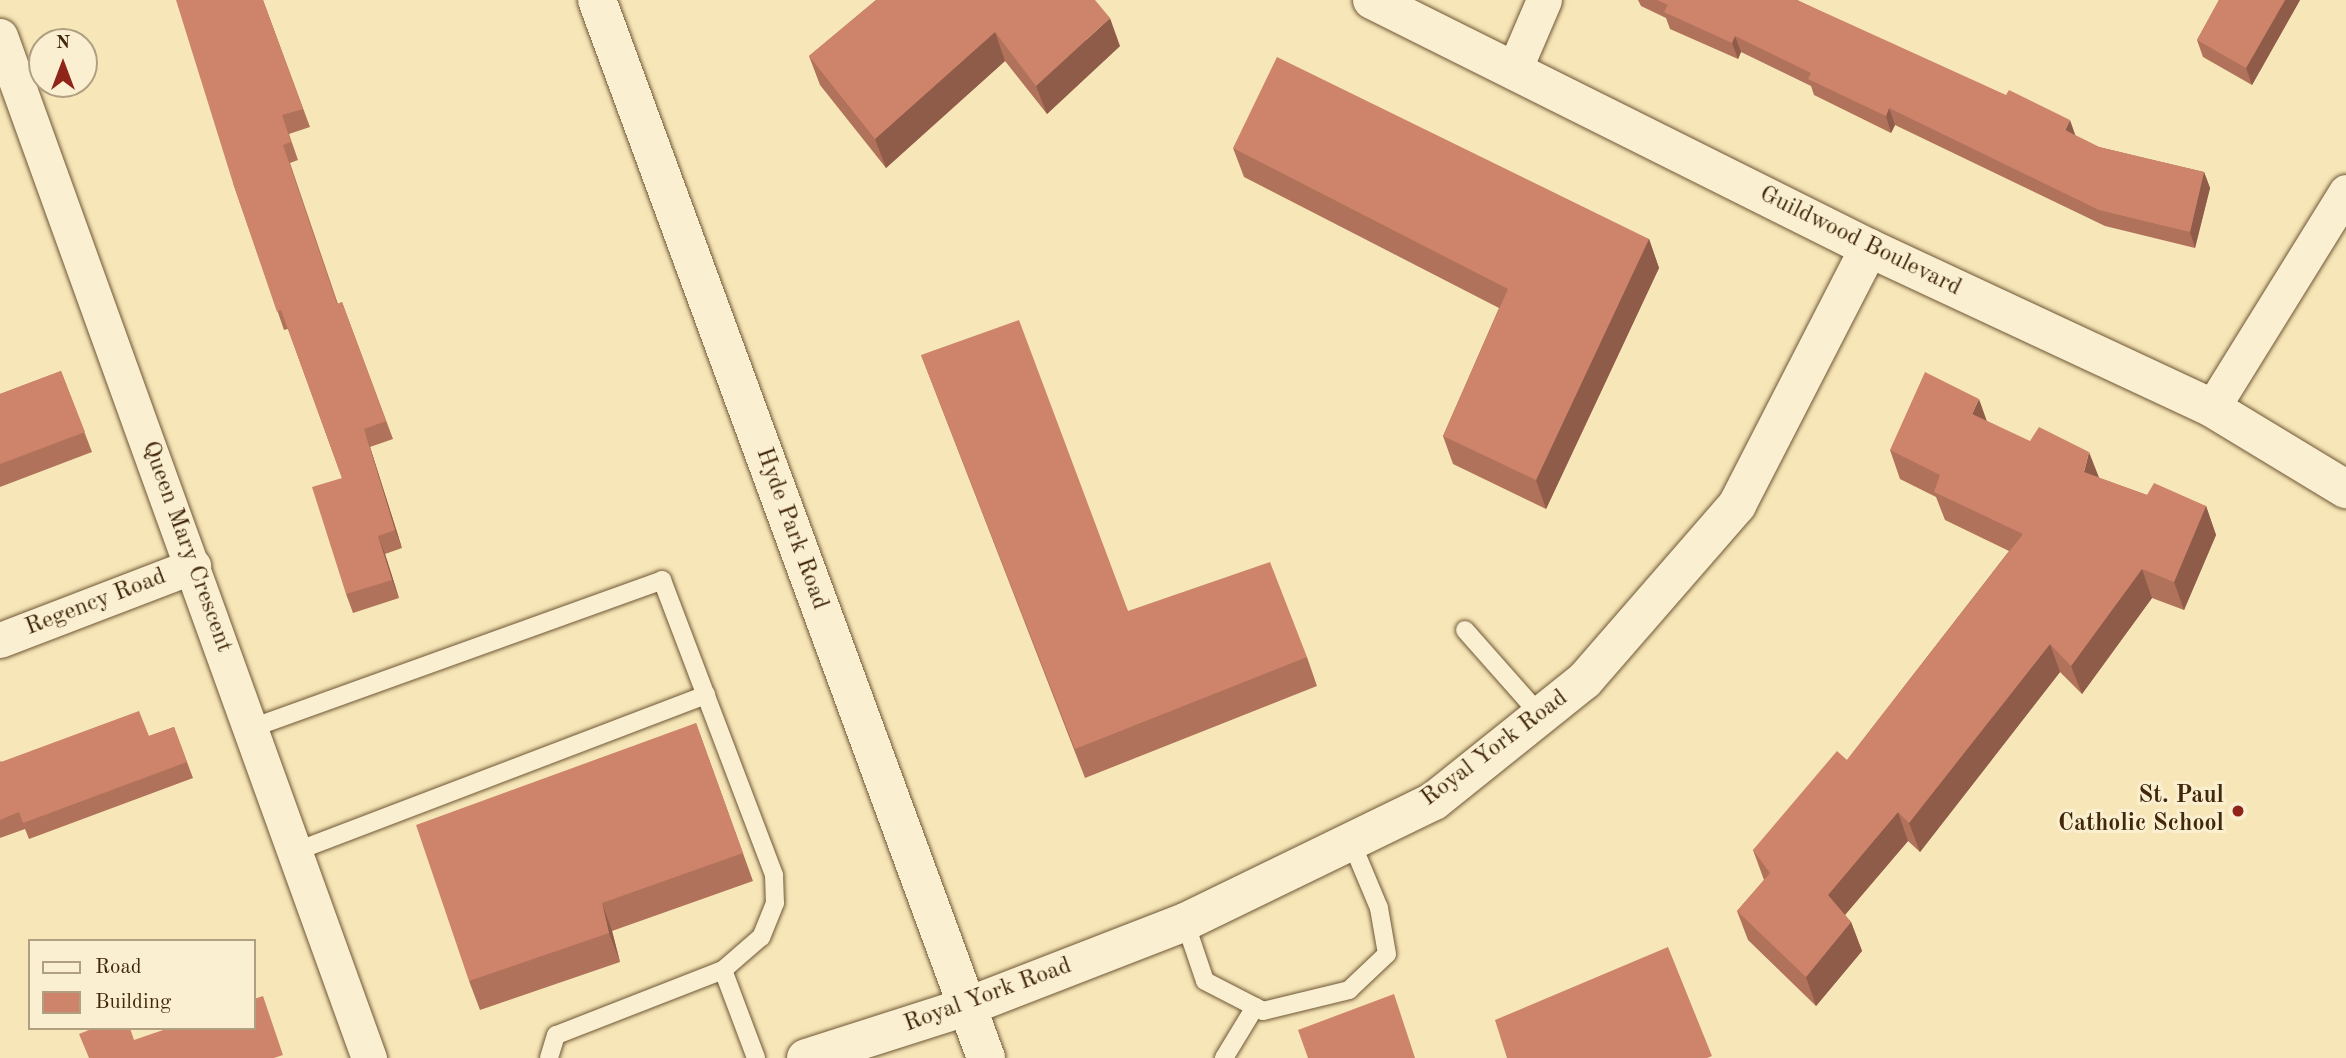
<!DOCTYPE html>
<style>
body{margin:0}
#map{position:relative;width:2346px;height:1058px;overflow:hidden;background:#f7e7b8;font-family:"Old Standard TT",serif}
div>[style]{position:absolute}
.roads{filter:drop-shadow(0 0 2px #6f5736) drop-shadow(0 0 2px #6f5736)}
.service>*{height:18px;margin:-9px;padding:0 9px;transform-origin:9px;border-radius:9px;background:#faefd1}
.minor>*{height:35px;margin:-17.5px;padding:0 17.5px;transform-origin:17.5px;border-radius:17.5px;background:#faefd1}
.tertiary>*{height:38px;margin:-19px;padding:0 19px;transform-origin:19px;border-radius:19px;background:#faefd1}
.secondary>*{height:38px;margin:-19px;padding:0 19px;transform-origin:19px;border-radius:19px;background:#faefd1}
.wall>*{inset:0;background:#b1725b}
.shaded-wall>*{inset:0;background:#905c4a}
.building>*{inset:0;background:#ce846a}
.dots>*{width:19px;height:19px;translate:-50% -50%;box-sizing:border-box;border:4px solid #faefd1;border-radius:50%}
span{translate:-50% -50%;white-space:nowrap;text-align:center;line-height:1.15;-webkit-text-stroke:6px #faefd1;paint-order:stroke}
.street-label{font-size:24px;color:#42270a}
.poi-label{font-size:24px;color:#42270a;font-weight:700}
.right{translate:-100% -50%;text-align:right}
.legend{position:absolute;left:28px;top:939px;width:228px;height:91px;box-sizing:border-box;background:#faefd1;border:2px solid #b09f81;margin:0;padding:9px 12px;list-style:none;font-size:21px;color:#42270a}
.legend li{display:flex;align-items:center;gap:14px;height:35px}
.legend b{width:35px;border:2px solid #b09f81}
.north{position:absolute;left:28px;top:28px;width:70px;height:70px;box-sizing:border-box;background:#faefd1;border:2px solid #b09f81;border-radius:50%;rotate:0deg;font-size:19px;font-weight:700;line-height:28px;text-align:center;color:#42270a}
.north::after{content:'';display:block;margin:auto;width:24px;height:32px;background:#8f2418;clip-path:polygon(50% 0,100% 100%,50% 72%,0 100%)}
</style>
<div id="map">
<div class="roads">
<div class="service">
<i style="left:1465px;top:630px;width:115px;rotate:48.5deg"></i>
<i style="left:252px;top:728px;width:436px;rotate:-19.8deg"></i>
<i style="left:662px;top:580px;width:316px;rotate:69.2deg"></i>
<i style="left:774px;top:875px;width:28px;rotate:88deg"></i>
<i style="left:775px;top:903px;width:37px;rotate:112deg"></i>
<i style="left:761px;top:937px;width:50px;rotate:139deg"></i>
<i style="left:723px;top:970px;width:179px;rotate:158.7deg"></i>
<i style="left:556px;top:1035px;width:24px;rotate:107deg"></i>
<i style="left:297px;top:851px;width:438px;rotate:-20.9deg"></i>
<i style="left:1185px;top:922px;width:62px;rotate:71.3deg"></i>
<i style="left:1205px;top:981px;width:65px;rotate:27.3deg"></i>
<i style="left:1263px;top:1011px;width:89px;rotate:-13.7deg"></i>
<i style="left:1349px;top:990px;width:52px;rotate:-43.5deg"></i>
<i style="left:1387px;top:954px;width:47px;rotate:-99.9deg"></i>
<i style="left:1379px;top:908px;width:73px;rotate:-112.7deg"></i>
<i style="left:723px;top:970px;width:94px;rotate:69.4deg"></i>
<i style="left:1224px;top:1058px;width:60px;rotate:-58.7deg"></i>
</div>
<div class="minor">
<i style="left:0;top:36px;width:1087px;rotate:70.15deg"></i>
<i style="left:1514px;top:70px;width:76px;rotate:-66.8deg"></i>
<i style="left:2212px;top:408px;width:254px;rotate:-58.2deg"></i>
<i style="left:0;top:640px;width:207px;rotate:-21deg"></i>
</div>
<div class="tertiary">
<i style="left:1372px;top:0;width:555px;rotate:26.52deg"></i>
<i style="left:1869px;top:248px;width:378px;rotate:25deg"></i>
<i style="left:2212px;top:408px;width:157px;rotate:31.2deg"></i>
<i style="left:806px;top:1058px;width:168px;rotate:-17.7deg"></i>
<i style="left:966px;top:1007px;width:235px;rotate:-21.2deg"></i>
<i style="left:1185px;top:922px;width:277px;rotate:-25.9deg"></i>
<i style="left:1434px;top:801px;width:193px;rotate:-38.7deg"></i>
<i style="left:1585px;top:680px;width:232px;rotate:-49deg"></i>
<i style="left:1737px;top:505px;width:289px;rotate:-62.8deg"></i>
</div>
<div class="secondary">
<i style="left:597px;top:0;width:1127px;rotate:69.81deg"></i>
</div>
</div>
<div class="wall">
<i style="clip-path:polygon(263px 0,310px 127px,289px 134px,298px 160px,290px 163px,338px 304px,342px 302px,393px 439px,370px 447px,402px 548px,385px 554px,399px 598px,353px 613px,346px 594px,342px 478px,288px 329px,284px 330px,233px 183px)"></i>
<i style="clip-path:polygon(876px 0,1120px 46px,1047px 114px,1005px 61px,886px 168px,820px 85px,809px 56px)"></i>
<i style="clip-path:polygon(1638px 0,1797px 0,2099px 147px,2204px 172px,2210px 188px,2195px 248px,2105px 226px,1895px 125px,1891px 133px,1814px 95px,1811px 86px,1741px 52px,1738px 59px,1670px 29px,1666px 18px,1641px 6px)"></i>
<i style="clip-path:polygon(2219px 0,2300px 0,2252px 85px,2203px 57px,2197px 40px)"></i>
<i style="clip-path:polygon(1233px 148px,1649px 239px,1659px 268px,1546px 509px,1453px 464px,1443px 436px,1499px 308px,1244px 177px)"></i>
<i style="clip-path:polygon(921px 355px,1128px 611px,1307px 657px,1317px 686px,1085px 778px)"></i>
<i style="clip-path:polygon(61px 371px,92px 452px,0 487px,0 394px)"></i>
<i style="clip-path:polygon(1987px 421px,2099px 478px,2147px 495px,2206px 506px,2216px 535px,2184px 610px,2152px 598px,2082px 694px,2060px 672px,1920px 852px,1908px 841px,1845px 915px,1851px 922px,1862px 951px,1816px 1006px,1748px 940px,1737px 911px,1764px 880px,1753px 850px,1847px 760px,2009px 551px,1945px 520px,1936px 497px,1900px 479px,1890px 450px)"></i>
<i style="clip-path:polygon(696px 723px,753px 881px,612px 931px,620px 962px,480px 1010px,469px 981px)"></i>
<i style="clip-path:polygon(174px 727px,193px 778px,29px 839px,25px 829px,0 838px,0 761px,1px 762px,149px 736px)"></i>
</div>
<div class="shaded-wall">
<i style="clip-path:polygon(2285px 0,2300px 0,2252px 85px,2246px 68px)"></i>
<i style="clip-path:polygon(1110px 18px,1120px 46px,1047px 114px,1036px 86px)"></i>
<i style="clip-path:polygon(995px 32px,1005px 61px,886px 168px,875px 139px)"></i>
<i style="clip-path:polygon(1735px 36px,1741px 52px,1738px 59px,1732px 43px)"></i>
<i style="clip-path:polygon(1889px 108px,1895px 125px,1891px 133px,1886px 116px)"></i>
<i style="clip-path:polygon(2070px 120px,2076px 137px,2065px 130px)"></i>
<i style="clip-path:polygon(2204px 172px,2210px 188px,2195px 248px,2190px 232px)"></i>
<i style="clip-path:polygon(1649px 239px,1659px 268px,1546px 509px,1536px 480px)"></i>
<i style="clip-path:polygon(1979px 399px,1989px 427px,1972px 414px)"></i>
<i style="clip-path:polygon(364px 429px,370px 447px,402px 548px,395px 530px)"></i>
<i style="clip-path:polygon(2089px 452px,2100px 480px,2084px 472px)"></i>
<i style="clip-path:polygon(2206px 506px,2216px 535px,2184px 610px,2174px 582px)"></i>
<i style="clip-path:polygon(378px 536px,385px 554px,399px 598px,392px 580px)"></i>
<i style="clip-path:polygon(2142px 569px,2152px 598px,2082px 694px,2071px 666px)"></i>
<i style="clip-path:polygon(2050px 644px,2060px 672px,1920px 852px,1909px 823px)"></i>
<i style="clip-path:polygon(1898px 812px,1908px 841px,1838px 923px,1828px 895px)"></i>
<i style="clip-path:polygon(602px 903px,612px 931px,620px 962px,609px 933px)"></i>
<i style="clip-path:polygon(1851px 922px,1862px 951px,1816px 1006px,1806px 977px)"></i>
</div>
<div class="building">
<i style="clip-path:polygon(176px 0,263px 0,303px 109px,282px 115px,291px 142px,283px 145px,337px 304px,342px 302px,386px 421px,364px 429px,395px 530px,378px 536px,392px 580px,346px 594px,312px 487px,342px 478px,281px 310px,277px 312px,233px 183px)"></i>
<i style="clip-path:polygon(876px 0,1095px 0,1110px 18px,1036px 86px,995px 32px,875px 139px,809px 56px)"></i>
<i style="clip-path:polygon(1657px 0,1797px 0,2006px 95px,2009px 90px,2070px 120px,2065px 130px,2099px 147px,2204px 172px,2190px 232px,2099px 210px,1889px 108px,1886px 116px,1808px 79px,1811px 73px,1735px 36px,1732px 43px,1664px 12px,1668px 5px)"></i>
<i style="clip-path:polygon(2219px 0,2285px 0,2246px 68px,2197px 40px)"></i>
<i style="clip-path:polygon(1277px 57px,1649px 239px,1536px 480px,1443px 436px,1508px 289px,1233px 148px)"></i>
<i style="clip-path:polygon(1019px 320px,1128px 611px,1270px 562px,1307px 657px,1075px 749px,921px 355px)"></i>
<i style="clip-path:polygon(61px 371px,85px 432px,0 464px,0 394px)"></i>
<i style="clip-path:polygon(1925px 372px,1979px 399px,1972px 414px,2030px 441px,2039px 427px,2089px 452px,2084px 472px,2147px 495px,2154px 483px,2206px 506px,2174px 582px,2142px 569px,2071px 666px,2050px 644px,1909px 823px,1898px 812px,1828px 895px,1851px 922px,1806px 977px,1737px 911px,1770px 873px,1753px 850px,1837px 751px,1847px 760px,2023px 534px,1934px 492px,1940px 475px,1890px 450px)"></i>
<i style="clip-path:polygon(139px 711px,149px 736px,174px 727px,187px 762px,23px 823px,19px 812px,0 820px,0 761px,1px 762px)"></i>
<i style="clip-path:polygon(696px 723px,743px 853px,602px 903px,609px 933px,469px 981px,416px 825px)"></i>
<i style="clip-path:polygon(1668px 947px,1712px 1056px,1707px 1058px,1507px 1058px,1495px 1020px)"></i>
<i style="clip-path:polygon(1394px 994px,1415px 1058px,1308px 1058px,1298px 1030px)"></i>
<i style="clip-path:polygon(263px 996px,283px 1055px,274px 1058px,89px 1058px,79px 1034px,94px 1028px,130px 1028px,134px 1040px,169px 1028px,254px 1028px,254px 999px)"></i>
</div>
<div class="dots">
<i style="left:2238px;top:811px;background:#8f2418"></i>
</div>
<div class="street-label">
<span style="left:1860px;top:242px;rotate:26deg">Guildwood Boulevard</span>
<span style="left:791px;top:529px;rotate:70deg">Hyde Park Road</span>
<span style="left:186px;top:547px;rotate:70deg">Queen Mary Crescent</span>
<span style="left:96px;top:603px;rotate:-21deg">Regency Road</span>
<span style="left:1495px;top:749px;rotate:-37deg">Royal York Road</span>
<span style="left:988px;top:996px;rotate:-20deg">Royal York Road</span>
</div>
<div class="poi-label">
<span class="right" style="left:2224px;top:811px">St. Paul<br>Catholic School</span>
</div>
<ul class="legend">
<li><b style="height:9px;background:#faefd1"></b>Road</li>
<li><b style="height:19px;background:#ce846a"></b>Building</li>
</ul>
<div class="north">N</div>
</div>
